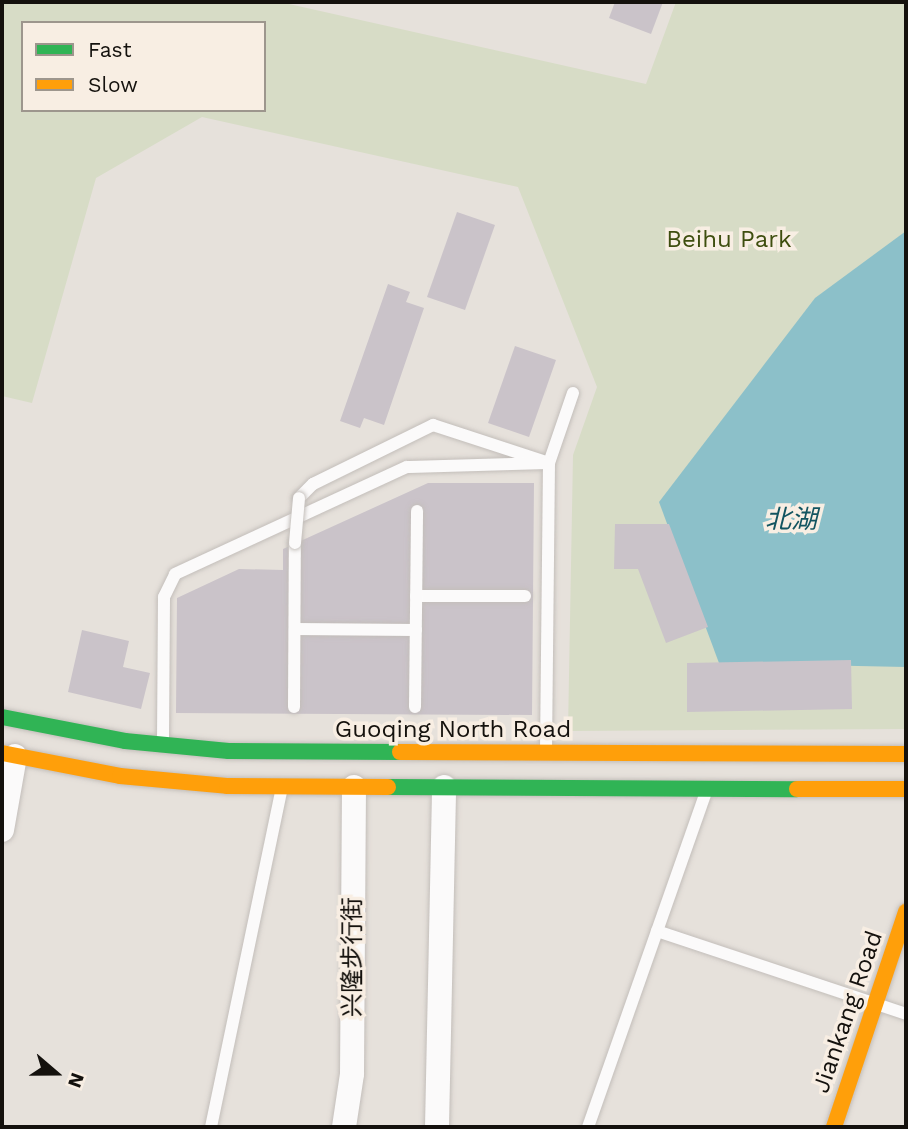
<!DOCTYPE html>
<meta charset="utf-8">
<style>
body{margin:0}
#map{position:relative;width:908px;height:1129px;overflow:hidden;background:#e6e1db;font-family:"Work Sans","Noto Sans SC",sans-serif}
div>[style]{position:absolute}
.green>*{inset:0;background:#d7dcc6}
.water>*{inset:0;background:#8cc0c9}
.building>*{inset:0;background:#cac3c9}
.roads{filter:drop-shadow(0 0 2px #c3beba) drop-shadow(0 0 2px #c3beba)}
.lane>*{height:12px;margin:-6px;padding:0 6px;transform-origin:6px;border-radius:6px;background:#fbfafa}
.street>*{height:24px;margin:-12px;padding:0 12px;transform-origin:12px;border-radius:12px;background:#fbfafa}
.fast>*{height:16px;margin:-8px;padding:0 8px;transform-origin:8px;border-radius:8px;background:#30b455}
.slow>*{height:16px;margin:-8px;padding:0 8px;transform-origin:8px;border-radius:8px;background:#ff9f0a}
.bridges{filter:drop-shadow(0 0 2px #c3beba) drop-shadow(0 0 2px #c3beba)}
.lane-bridge>*{height:12px;margin:-6px;padding:0 6px;transform-origin:6px;border-radius:6px;background:#fbfafa}
span{translate:-50% -50%;white-space:nowrap;text-align:center;line-height:1.15;-webkit-text-stroke:7px #f8eee3;paint-order:stroke}
.park-label{font-size:24px;color:#3e4e0f}
.street-label{font-size:24px;color:#14110d}
.water-label{font-size:26px;color:#125460;font-style:italic}
.frame{position:absolute;inset:0;border:4px solid #14110d;pointer-events:none}
.legend{position:absolute;left:21px;top:21px;width:245px;height:91px;box-sizing:border-box;background:#f8eee3;border:2px solid #9d968d;margin:0;padding:9px 12px;list-style:none;font-size:21px;color:#14110d}
.legend li{display:flex;align-items:center;gap:14px;height:35px}
.legend b{width:35px;border:2px solid #9d968d}
.north{position:absolute;left:21px;top:1038px;width:70px;height:70px;-webkit-text-stroke:5px #f8eee3;paint-order:stroke;rotate:110deg;font-size:19px;font-weight:700;line-height:28px;text-align:center;color:#14110d}
.north::after{content:'';display:block;margin:auto;width:24px;height:32px;background:#14110d;clip-path:polygon(50% 0,100% 100%,50% 72%,0 100%)}
</style>
<div id="map">
<div class="green">
<i style="clip-path:polygon(evenodd,2px 2px,280px 2px,646px 84px,676px 2px,906px 2px,906px 729px,568px 731px,573px 455px,597px 387px,518px 187px,202px 117px,96px 178px,32px 403px,2px 396px,2px 2px,23px 23px,264px 23px,264px 110px,23px 110px,23px 23px)"></i>
</div>
<div class="water">
<i style="clip-path:polygon(906px 231px,906px 667px,719px 663px,659px 502px,815px 298px)"></i>
</div>
<div class="building">
<i style="clip-path:polygon(615px 2px,663px 2px,651px 34px,609px 18px)"></i>
<i style="clip-path:polygon(457px 212px,495px 225px,465px 310px,427px 297px)"></i>
<i style="clip-path:polygon(388px 284px,410px 292px,406px 302px,424px 308px,384px 425px,364px 418px,360px 428px,340px 421px)"></i>
<i style="clip-path:polygon(515px 346px,556px 360px,529px 437px,488px 423px)"></i>
<i style="clip-path:polygon(428px 483px,534px 483px,532px 715px,176px 713px,177px 598px,239px 569px,283px 570px,283px 549px)"></i>
<i style="clip-path:polygon(615px 524px,669px 524px,708px 627px,666px 643px,638px 569px,614px 569px)"></i>
<i style="clip-path:polygon(82px 630px,129px 641px,123px 667px,150px 673px,141px 709px,68px 692px)"></i>
<i style="clip-path:polygon(851px 660px,852px 709px,687px 712px,687px 663px)"></i>
</div>
<div class="roads">
<div class="lane">
<i style="left:299px;top:498px;width:20px;rotate:-45deg"></i>
<i style="left:313px;top:484px;width:134px;rotate:-26.2deg"></i>
<i style="left:433px;top:425px;width:122px;rotate:18.1deg"></i>
<i style="left:549px;top:463px;width:74px;rotate:-71.1deg"></i>
<i style="left:416px;top:596px;width:109px"></i>
<i style="left:295px;top:629px;width:121px;rotate:0.5deg"></i>
<i style="left:294px;top:707px;width:164px;rotate:-89.7deg"></i>
<i style="left:415px;top:707px;width:196px;rotate:-89.4deg"></i>
<i style="left:163px;top:740px;width:143px;rotate:-89.6deg"></i>
<i style="left:164px;top:597px;width:25px;rotate:-64deg"></i>
<i style="left:175px;top:574px;width:255px;rotate:-24.8deg"></i>
<i style="left:407px;top:467px;width:142px;rotate:-1.6deg"></i>
<i style="left:549px;top:463px;width:286px;rotate:90.6deg"></i>
<i style="left:657px;top:931px;width:262px;rotate:18.4deg"></i>
<i style="left:211px;top:1127px;width:343px;rotate:-78.2deg"></i>
<i style="left:588px;top:1127px;width:355px;rotate:-70.6deg"></i>
</div>
<div class="street">
<i style="left:2px;top:830px;width:75px;rotate:-80deg"></i>
<i style="left:344px;top:1127px;width:54px;rotate:-81.4deg"></i>
<i style="left:352px;top:1074px;width:287px;rotate:-89.6deg"></i>
<i style="left:437px;top:1127px;width:340px;rotate:-88.8deg"></i>
</div>
<div class="fast">
<i style="left:2px;top:717px;width:125px;rotate:11deg"></i>
<i style="left:125px;top:741px;width:104px;rotate:5.5deg"></i>
<i style="left:229px;top:751px;width:171px;rotate:0.3deg"></i>
<i style="left:388px;top:787px;width:409px;rotate:0.3deg"></i>
</div>
<div class="slow">
<i style="left:400px;top:752px;width:506px;rotate:0.23deg"></i>
<i style="left:2px;top:753px;width:120px;rotate:11deg"></i>
<i style="left:120px;top:776px;width:107px;rotate:5.3deg"></i>
<i style="left:227px;top:786px;width:161px;rotate:0.4deg"></i>
<i style="left:797px;top:789px;width:109px"></i>
<i style="left:834px;top:1127px;width:227px;rotate:-71.5deg"></i>
</div>
</div>
<div class="bridges">
<div class="lane-bridge">
<i style="left:295px;top:543px;width:45px;rotate:-84.9deg"></i>
</div>
</div>
<div class="park-label">
<span style="left:729px;top:240px">Beihu Park</span>
</div>
<div class="street-label">
<span style="left:453px;top:730px">Guoqing North Road</span>
<span style="left:353px;top:957px;rotate:-90deg">兴隆步行街</span>
<span style="left:848px;top:1012px;rotate:-71deg">Jiankang Road</span>
</div>
<div class="water-label">
<span style="left:791px;top:520px">北湖</span>
</div>
<div class="frame"></div>
<ul class="legend">
<li><b style="height:9px;background:#30b455"></b>Fast</li>
<li><b style="height:9px;background:#ff9f0a"></b>Slow</li>
</ul>
<div class="north">N</div>
</div>
